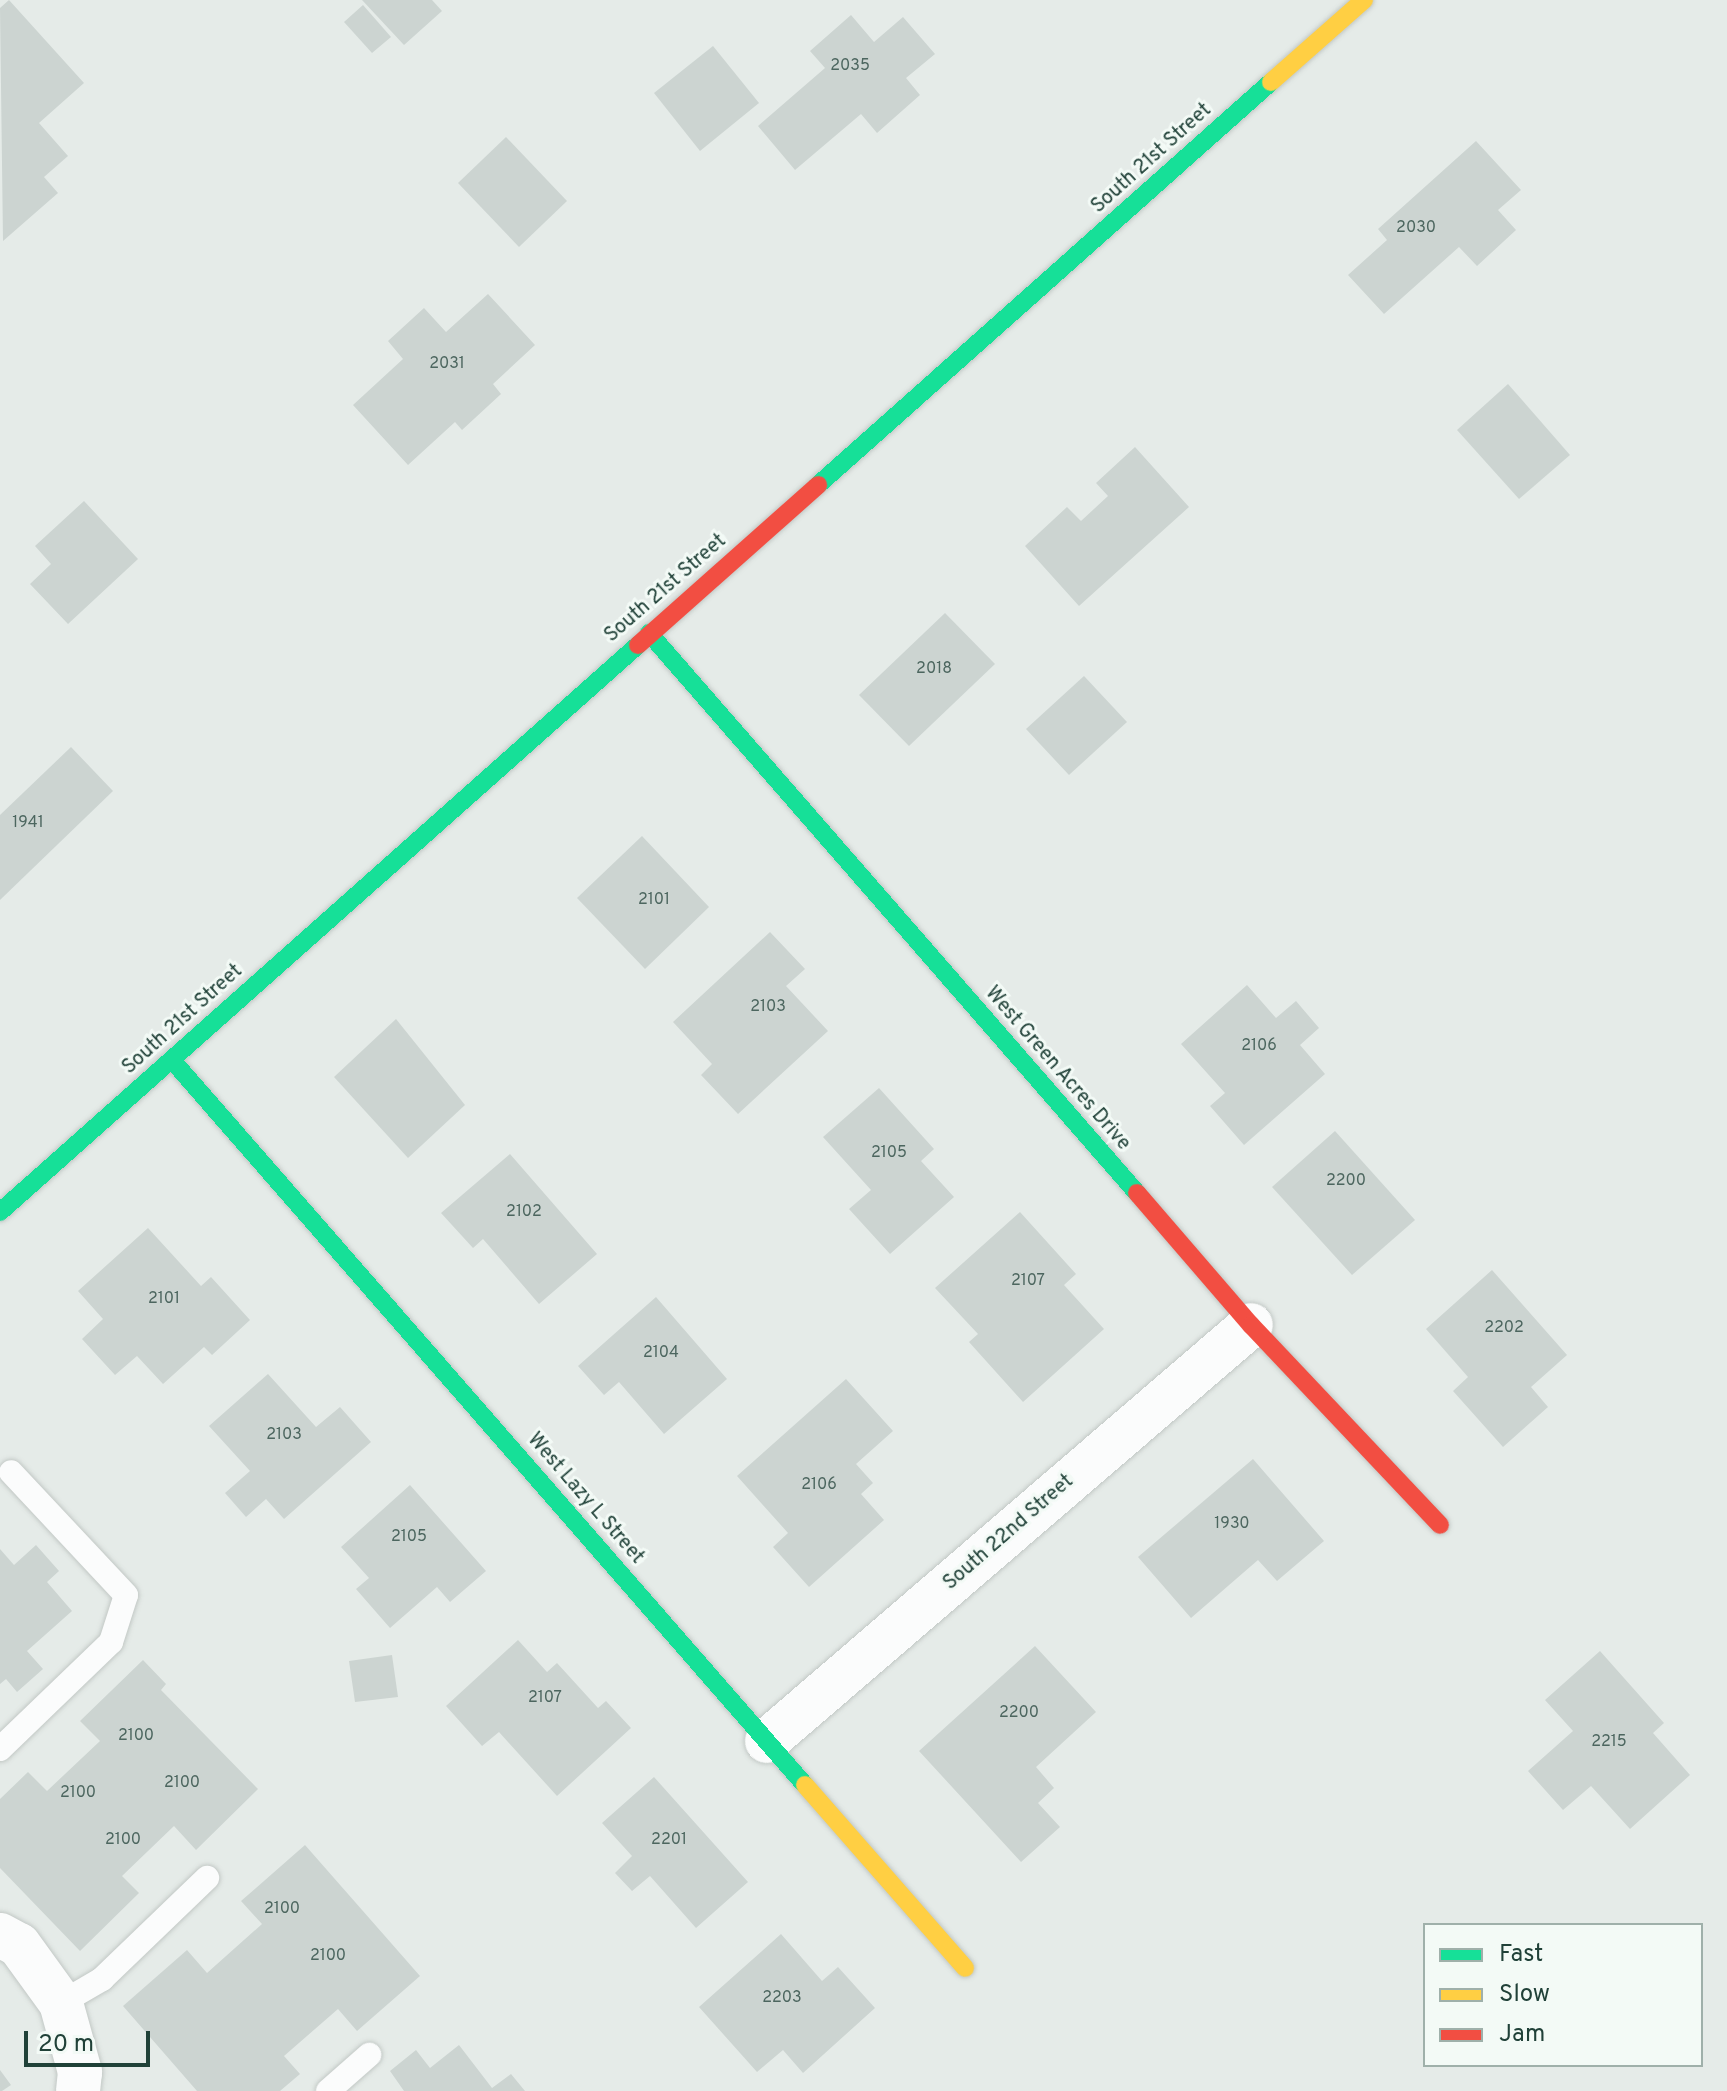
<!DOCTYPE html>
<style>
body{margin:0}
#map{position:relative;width:1727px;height:2091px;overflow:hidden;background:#e5ebe8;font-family:Overpass,sans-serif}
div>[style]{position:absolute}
.building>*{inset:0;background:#ccd4d1}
.roads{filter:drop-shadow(0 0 2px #c2c8c5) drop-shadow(0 0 2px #c2c8c5)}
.lane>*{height:24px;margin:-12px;padding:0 12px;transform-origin:12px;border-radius:12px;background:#fbfcfc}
.street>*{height:44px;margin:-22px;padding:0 22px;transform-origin:22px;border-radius:22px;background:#fbfcfc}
.fast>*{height:18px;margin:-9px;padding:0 9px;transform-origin:9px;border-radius:9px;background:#16e098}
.slow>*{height:18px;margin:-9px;padding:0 9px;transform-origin:9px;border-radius:9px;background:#ffcf43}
.jam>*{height:18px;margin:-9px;padding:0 9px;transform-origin:9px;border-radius:9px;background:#f24e42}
span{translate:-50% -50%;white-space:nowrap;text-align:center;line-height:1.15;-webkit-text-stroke:6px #f3faf6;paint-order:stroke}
.number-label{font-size:16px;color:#4c665f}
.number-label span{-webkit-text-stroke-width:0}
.street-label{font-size:20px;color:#204138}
.legend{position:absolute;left:1423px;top:1923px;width:280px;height:144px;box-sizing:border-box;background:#f3faf6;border:2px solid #9fb0aa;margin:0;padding:10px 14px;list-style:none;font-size:24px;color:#204138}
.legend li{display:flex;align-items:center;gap:16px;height:40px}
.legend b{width:40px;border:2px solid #9fb0aa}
.scale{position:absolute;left:24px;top:2031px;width:126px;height:36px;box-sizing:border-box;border:4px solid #204138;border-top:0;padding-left:10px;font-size:24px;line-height:28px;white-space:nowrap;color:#204138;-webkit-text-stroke:6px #f3faf6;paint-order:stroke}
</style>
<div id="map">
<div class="building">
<i style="clip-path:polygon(9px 0,84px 83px,39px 123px,68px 156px,44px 177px,58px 193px,3px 241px,0 8px)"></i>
<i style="clip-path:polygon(362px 0,432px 0,442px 11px,404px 45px)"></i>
<i style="clip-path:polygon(363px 5px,391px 37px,372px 53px,344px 22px)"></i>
<i style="clip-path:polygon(851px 15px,874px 42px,903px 17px,935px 54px,906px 78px,920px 95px,877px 133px,861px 114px,795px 170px,758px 126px,825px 68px,810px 51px)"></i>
<i style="clip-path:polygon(713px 46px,759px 103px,700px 151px,654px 93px)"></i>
<i style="clip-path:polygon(506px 137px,567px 201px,519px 247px,458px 183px)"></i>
<i style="clip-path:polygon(1476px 141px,1521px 190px,1498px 210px,1516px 230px,1477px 266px,1459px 247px,1384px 314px,1348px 275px,1387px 240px,1378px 229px)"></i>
<i style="clip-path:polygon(488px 294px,535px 345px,493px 384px,501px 394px,462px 430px,455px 422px,408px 465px,353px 405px,403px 359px,388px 341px,424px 308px,446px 332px)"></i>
<i style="clip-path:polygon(1508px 384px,1570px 455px,1519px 499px,1457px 430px)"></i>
<i style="clip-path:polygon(1135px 447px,1189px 507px,1079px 606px,1025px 546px,1067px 507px,1081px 521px,1108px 496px,1096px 483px)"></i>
<i style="clip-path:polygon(84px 501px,138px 559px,68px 624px,30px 584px,51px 564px,35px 546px)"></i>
<i style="clip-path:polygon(945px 613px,995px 664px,909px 746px,859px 695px)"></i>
<i style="clip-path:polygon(1084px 676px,1127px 722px,1069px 775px,1026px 729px)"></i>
<i style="clip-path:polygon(71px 747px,113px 791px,0 900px,0 815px)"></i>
<i style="clip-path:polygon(642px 836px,709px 907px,645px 969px,577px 898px)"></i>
<i style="clip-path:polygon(770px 932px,805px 969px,786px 986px,828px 1031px,738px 1114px,701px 1075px,712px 1064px,673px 1022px)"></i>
<i style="clip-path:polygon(1247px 985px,1276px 1018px,1296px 1001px,1319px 1028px,1300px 1045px,1325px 1074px,1244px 1145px,1210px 1106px,1225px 1093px,1181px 1044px)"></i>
<i style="clip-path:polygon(396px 1019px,465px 1105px,408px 1158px,334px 1077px)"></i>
<i style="clip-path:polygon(879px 1088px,934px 1149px,921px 1161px,954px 1197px,890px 1254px,849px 1209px,871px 1190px,823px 1137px)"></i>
<i style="clip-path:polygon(1335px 1131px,1415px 1220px,1352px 1275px,1272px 1187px)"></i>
<i style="clip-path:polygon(510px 1154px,597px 1254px,539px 1304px,483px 1239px,473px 1248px,441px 1213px)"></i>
<i style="clip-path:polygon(1020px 1212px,1076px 1274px,1064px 1285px,1104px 1329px,1023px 1402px,969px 1342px,978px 1334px,935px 1288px)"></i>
<i style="clip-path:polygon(148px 1228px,201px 1286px,211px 1277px,250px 1320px,212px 1355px,204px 1347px,163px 1384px,137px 1356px,115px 1375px,82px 1339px,103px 1319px,78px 1291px)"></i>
<i style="clip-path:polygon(1492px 1270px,1567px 1355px,1531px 1387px,1548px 1407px,1503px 1447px,1453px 1391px,1468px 1377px,1426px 1329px)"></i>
<i style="clip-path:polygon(656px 1297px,727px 1379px,664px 1434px,619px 1382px,604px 1395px,578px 1366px)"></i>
<i style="clip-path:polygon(268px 1374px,316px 1427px,340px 1407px,371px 1442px,284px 1519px,266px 1499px,246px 1517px,225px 1493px,250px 1471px,209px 1426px)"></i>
<i style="clip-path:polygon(846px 1379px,893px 1431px,856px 1464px,873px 1483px,861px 1494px,884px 1520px,809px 1587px,773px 1547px,788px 1533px,737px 1476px)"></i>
<i style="clip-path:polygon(1253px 1459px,1324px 1541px,1277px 1581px,1258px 1560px,1191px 1618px,1138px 1557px)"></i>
<i style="clip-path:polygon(410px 1485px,486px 1571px,450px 1602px,437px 1587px,390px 1628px,356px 1589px,369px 1578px,341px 1547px)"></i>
<i style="clip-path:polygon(36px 1545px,59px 1571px,47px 1582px,72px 1611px,27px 1651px,43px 1669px,17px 1692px,6px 1679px,0 1684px,0 1549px,14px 1565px)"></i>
<i style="clip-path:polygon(518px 1640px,547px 1672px,557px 1663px,598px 1708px,606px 1701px,631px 1728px,557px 1796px,499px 1732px,482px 1746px,446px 1706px)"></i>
<i style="clip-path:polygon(1035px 1646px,1096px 1712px,1036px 1767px,1054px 1788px,1038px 1803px,1060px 1827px,1021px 1862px,919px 1751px)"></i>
<i style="clip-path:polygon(1600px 1651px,1664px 1723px,1653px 1733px,1690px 1775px,1630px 1829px,1591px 1786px,1563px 1810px,1528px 1771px,1573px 1731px,1545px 1700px)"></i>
<i style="clip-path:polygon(392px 1655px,398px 1697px,355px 1702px,349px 1661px)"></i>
<i style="clip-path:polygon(143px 1660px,166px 1684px,161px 1690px,258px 1789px,196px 1850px,174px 1826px,122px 1876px,139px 1893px,80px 1951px,0 1868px,0 1799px,28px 1772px,47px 1791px,100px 1741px,80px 1721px)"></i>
<i style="clip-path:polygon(654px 1777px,748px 1882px,696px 1928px,650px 1876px,632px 1891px,615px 1873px,632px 1856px,602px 1823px)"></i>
<i style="clip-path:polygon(305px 1845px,420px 1976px,357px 2031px,338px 2009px,284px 2056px,300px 2074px,280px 2091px,197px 2091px,123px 2006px,187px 1950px,207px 1973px,262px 1924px,241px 1901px)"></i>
<i style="clip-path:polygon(781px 1934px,822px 1981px,838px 1967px,875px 2008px,803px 2073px,783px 2050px,757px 2072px,699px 2007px)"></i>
<i style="clip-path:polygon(459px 2045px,492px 2088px,511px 2074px,525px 2091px,404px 2091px,390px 2071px,416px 2050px,430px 2068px)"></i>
<i style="clip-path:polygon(0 2070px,11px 2085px,2px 2091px,0 2091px)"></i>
</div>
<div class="roads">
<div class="lane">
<i style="left:0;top:1749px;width:154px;rotate:-43.9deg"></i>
<i style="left:111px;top:1642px;width:49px;rotate:-72.3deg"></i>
<i style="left:126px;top:1595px;width:168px;rotate:-133.1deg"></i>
<i style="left:61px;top:2003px;width:48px;rotate:-30.3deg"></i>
<i style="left:102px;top:1979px;width:146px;rotate:-43.9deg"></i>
<i style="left:328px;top:2091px;width:55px;rotate:-41.3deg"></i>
</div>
<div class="street">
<i style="left:767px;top:1741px;width:638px;rotate:-40.68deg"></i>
<i style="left:0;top:1935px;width:21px;rotate:28deg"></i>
<i style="left:19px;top:1945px;width:72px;rotate:54.1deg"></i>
<i style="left:61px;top:2003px;width:72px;rotate:74.6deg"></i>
<i style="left:80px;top:2072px;width:19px;rotate:96deg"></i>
</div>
<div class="fast">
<i style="left:818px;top:485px;width:606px;rotate:-41.66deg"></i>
<i style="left:649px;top:633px;width:743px;rotate:48.93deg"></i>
<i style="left:172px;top:1060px;width:962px;rotate:48.88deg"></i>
<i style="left:0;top:1212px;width:854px;rotate:-41.63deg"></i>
</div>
<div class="slow">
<i style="left:1271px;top:82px;width:124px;rotate:-41.4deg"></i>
<i style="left:805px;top:1785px;width:243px;rotate:48.8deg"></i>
</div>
<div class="jam">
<i style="left:638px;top:645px;width:241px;rotate:-41.6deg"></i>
<i style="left:1137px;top:1193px;width:174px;rotate:49.2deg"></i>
<i style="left:1251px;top:1325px;width:275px;rotate:46.6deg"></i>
</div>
</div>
<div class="number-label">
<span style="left:850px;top:66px">2035</span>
<span style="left:1416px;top:228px">2030</span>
<span style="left:447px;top:364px">2031</span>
<span style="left:934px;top:669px">2018</span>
<span style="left:28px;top:823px">1941</span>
<span style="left:654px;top:900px">2101</span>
<span style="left:768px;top:1007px">2103</span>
<span style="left:1259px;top:1046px">2106</span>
<span style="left:889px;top:1153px">2105</span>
<span style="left:1346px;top:1181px">2200</span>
<span style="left:524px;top:1212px">2102</span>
<span style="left:1028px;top:1281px">2107</span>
<span style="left:164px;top:1299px">2101</span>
<span style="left:1504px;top:1328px">2202</span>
<span style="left:661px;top:1353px">2104</span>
<span style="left:284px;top:1435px">2103</span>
<span style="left:819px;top:1485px">2106</span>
<span style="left:1232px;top:1524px">1930</span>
<span style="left:409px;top:1537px">2105</span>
<span style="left:545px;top:1698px">2107</span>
<span style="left:1019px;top:1713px">2200</span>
<span style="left:136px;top:1736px">2100</span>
<span style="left:1609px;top:1742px">2215</span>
<span style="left:182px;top:1783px">2100</span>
<span style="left:78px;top:1793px">2100</span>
<span style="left:123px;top:1840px">2100</span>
<span style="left:669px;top:1840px">2201</span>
<span style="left:282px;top:1909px">2100</span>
<span style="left:328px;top:1956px">2100</span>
<span style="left:782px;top:1998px">2203</span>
</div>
<div class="street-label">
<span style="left:1152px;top:159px;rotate:-42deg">South 21st Street</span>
<span style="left:666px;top:589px;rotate:-41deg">South 21st Street</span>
<span style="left:183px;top:1020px;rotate:-42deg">South 21st Street</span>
<span style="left:1057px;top:1069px;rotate:49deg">West Green Acres Drive</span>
<span style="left:585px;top:1499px;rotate:49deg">West Lazy L Street</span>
<span style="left:1009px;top:1533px;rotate:-41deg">South 22nd Street</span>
</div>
<ul class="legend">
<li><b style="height:10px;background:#16e098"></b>Fast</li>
<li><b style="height:10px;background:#ffcf43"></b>Slow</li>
<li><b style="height:10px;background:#f24e42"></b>Jam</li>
</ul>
<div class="scale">20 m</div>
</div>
